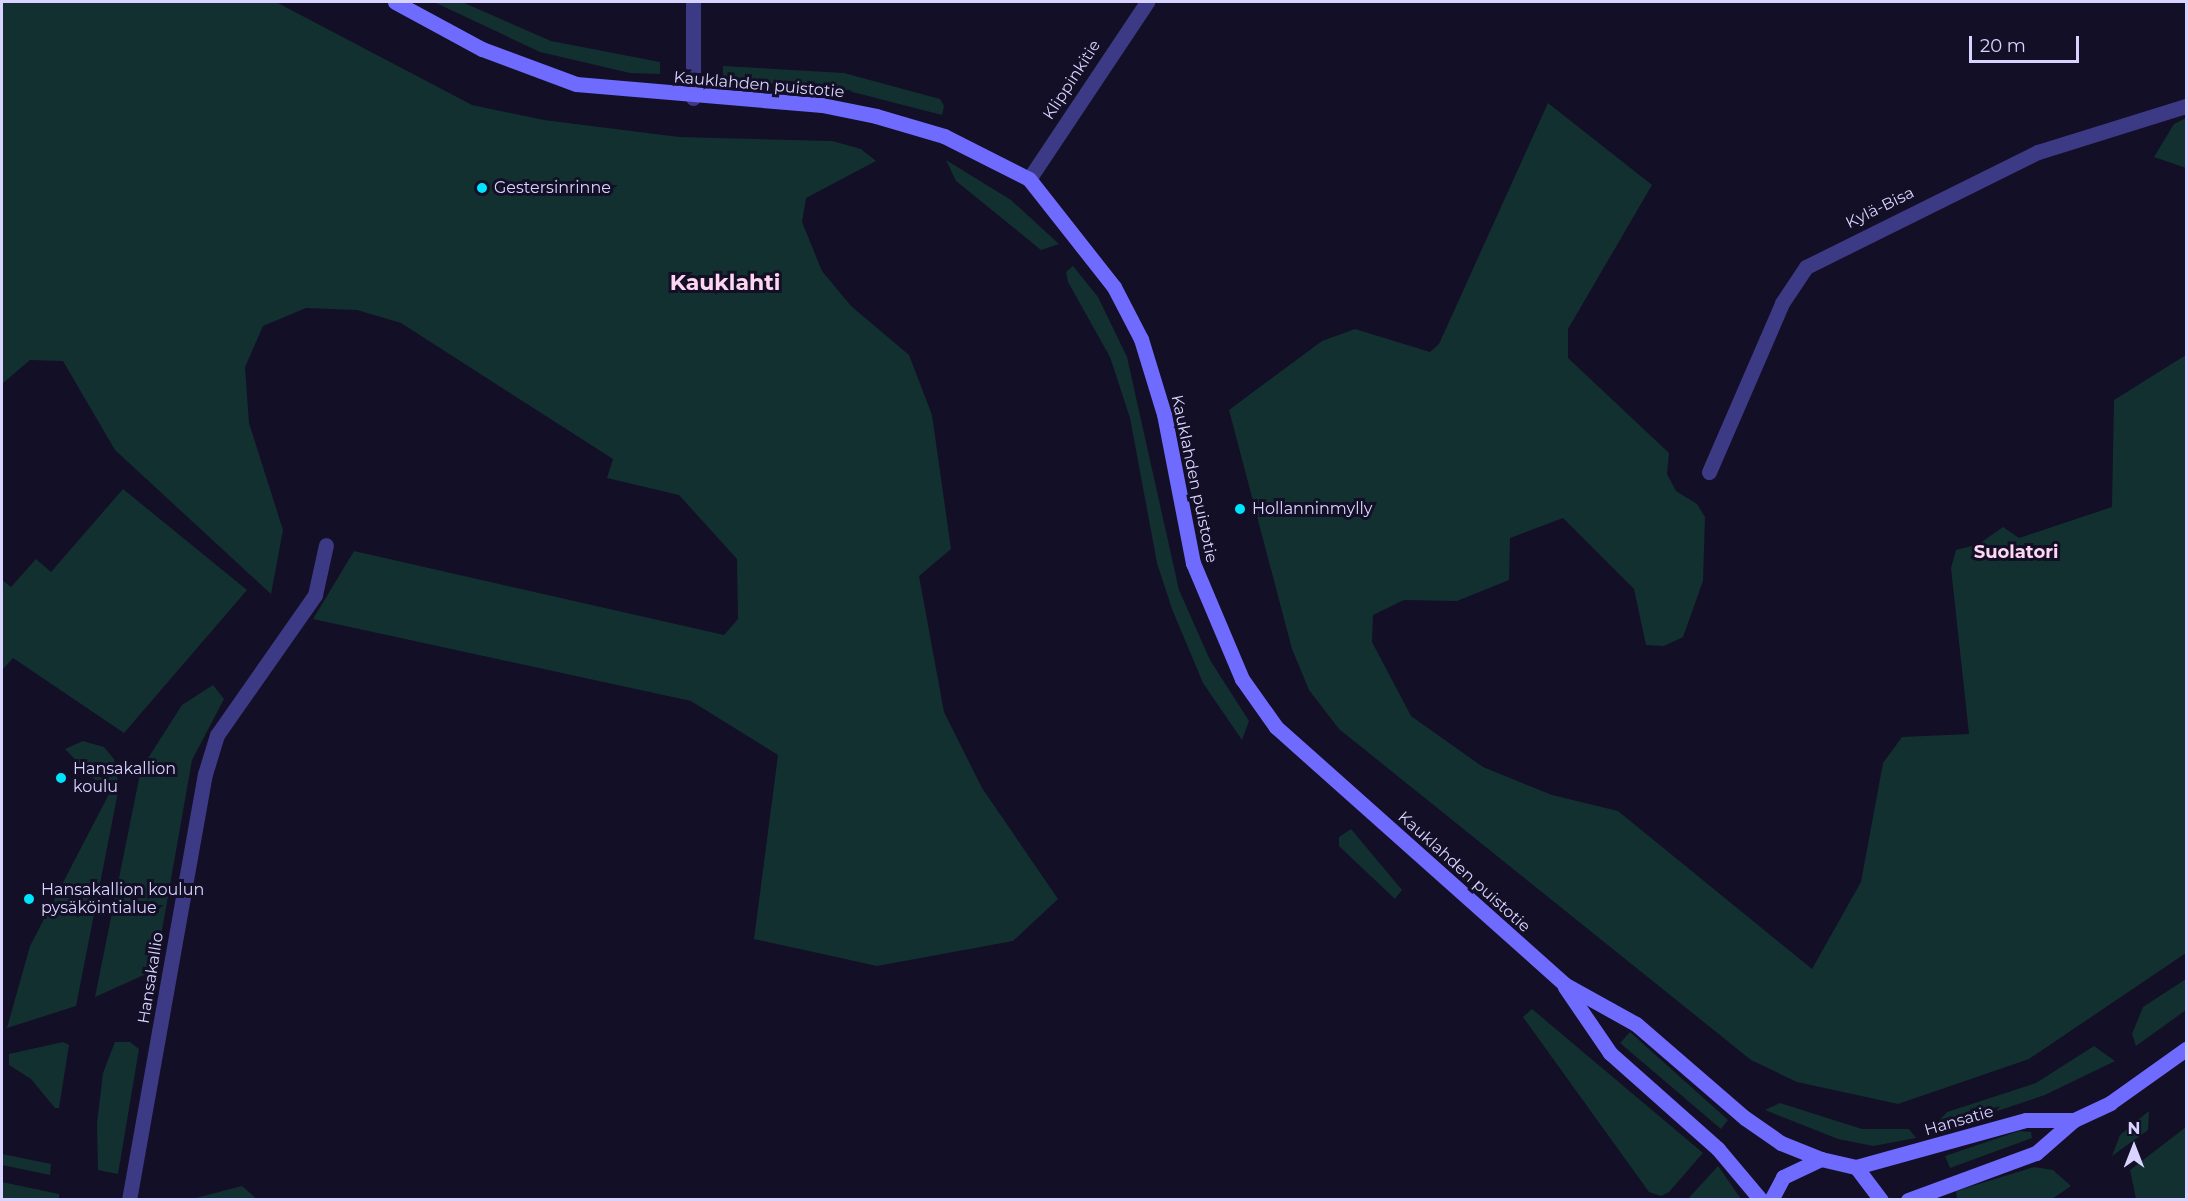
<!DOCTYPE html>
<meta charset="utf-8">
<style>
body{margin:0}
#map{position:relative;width:2188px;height:1201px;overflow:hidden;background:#130f26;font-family:Montserrat,sans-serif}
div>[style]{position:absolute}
.green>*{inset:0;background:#12302f}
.street>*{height:15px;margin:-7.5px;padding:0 7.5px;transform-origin:7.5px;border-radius:7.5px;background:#3d3a85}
.secondary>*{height:15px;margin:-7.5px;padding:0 7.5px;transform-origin:7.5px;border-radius:7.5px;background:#6f6bff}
.dots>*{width:16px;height:16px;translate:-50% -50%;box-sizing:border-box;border:3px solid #130f26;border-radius:50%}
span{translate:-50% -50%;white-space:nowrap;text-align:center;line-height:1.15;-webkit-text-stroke:6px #130f26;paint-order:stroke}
.street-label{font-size:16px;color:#d9d4ff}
.poi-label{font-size:16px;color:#d9d4ff}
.left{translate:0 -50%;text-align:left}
.neighbourhood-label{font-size:18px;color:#ffd6f0;font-weight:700}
.district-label{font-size:22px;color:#ffd6f0;font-weight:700}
.frame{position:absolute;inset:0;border:3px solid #d9d4ff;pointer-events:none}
.north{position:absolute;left:2104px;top:1117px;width:60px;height:60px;-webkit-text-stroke:4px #130f26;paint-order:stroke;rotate:0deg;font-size:16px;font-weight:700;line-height:24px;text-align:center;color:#d9d4ff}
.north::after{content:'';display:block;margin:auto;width:21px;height:27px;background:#d9d4ff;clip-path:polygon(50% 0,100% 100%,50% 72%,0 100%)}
.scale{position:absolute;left:1969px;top:36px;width:110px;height:27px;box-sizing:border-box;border:3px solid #d9d4ff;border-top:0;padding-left:8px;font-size:18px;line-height:21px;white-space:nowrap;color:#d9d4ff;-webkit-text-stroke:4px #130f26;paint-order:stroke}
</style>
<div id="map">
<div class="green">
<i style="clip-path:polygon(2px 2px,276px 2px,472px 105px,544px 120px,679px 137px,832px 141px,861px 149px,876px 161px,806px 198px,802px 222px,822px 271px,851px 306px,909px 355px,932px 415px,951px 549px,919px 576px,944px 712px,982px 788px,1058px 899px,1013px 941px,877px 966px,754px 939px,778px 755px,691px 701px,313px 619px,354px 551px,724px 635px,738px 619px,737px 559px,679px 495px,607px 478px,613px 459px,401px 323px,357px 310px,306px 308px,263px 326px,245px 367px,249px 423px,283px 530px,271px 594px,115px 450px,63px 361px,30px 360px,2px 384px)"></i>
<i style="clip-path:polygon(434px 2px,462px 2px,551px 41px,660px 62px,660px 74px,630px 73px,540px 52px)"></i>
<i style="clip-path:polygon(723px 66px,844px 73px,940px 99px,944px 106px,942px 115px,833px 87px,735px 81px,723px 78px)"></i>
<i style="clip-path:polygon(1548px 103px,1652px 185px,1568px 329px,1568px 358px,1669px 453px,1667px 474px,1676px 491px,1697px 504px,1705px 517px,1703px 581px,1683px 637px,1664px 646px,1646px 645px,1634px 589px,1563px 518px,1510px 538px,1509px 580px,1457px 601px,1404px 600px,1373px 615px,1372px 642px,1411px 716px,1483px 767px,1552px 795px,1618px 811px,1812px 969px,1861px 882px,1883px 763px,1902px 737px,1969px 734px,1951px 568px,1956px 550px,1979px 544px,2003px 527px,2019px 538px,2112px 507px,2114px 400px,2186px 355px,2186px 953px,2029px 1059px,1898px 1104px,1797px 1082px,1751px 1060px,1339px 729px,1309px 690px,1292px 649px,1229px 410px,1322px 341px,1355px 329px,1430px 352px,1439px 344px)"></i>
<i style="clip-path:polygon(2186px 118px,2186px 168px,2154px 157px,2174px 124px)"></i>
<i style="clip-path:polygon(946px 160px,1011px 200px,1059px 244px,1041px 250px,956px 181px)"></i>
<i style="clip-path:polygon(1073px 266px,1098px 297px,1127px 357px,1179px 590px,1210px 660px,1249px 721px,1242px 740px,1203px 683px,1172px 609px,1157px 563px,1130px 418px,1110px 357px,1068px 282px,1066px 272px)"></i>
<i style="clip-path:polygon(123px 489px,247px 590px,124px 733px,13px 658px,2px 670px,2px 580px,11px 587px,36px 559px,51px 572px)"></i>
<i style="clip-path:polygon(213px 685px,224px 699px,192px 760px,155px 970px,95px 997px,141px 769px,182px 705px)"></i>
<i style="clip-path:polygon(83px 741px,104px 747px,114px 759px,119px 787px,76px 1006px,7px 1028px,30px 946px,109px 794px,65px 749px)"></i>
<i style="clip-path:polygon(1351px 829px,1402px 890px,1395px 899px,1339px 846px,1339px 837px)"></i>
<i style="clip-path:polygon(2186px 979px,2186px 1010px,2136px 1046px,2132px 1034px,2143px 1007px)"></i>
<i style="clip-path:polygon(1532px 1009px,1703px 1153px,1669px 1192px,1661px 1196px,1649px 1192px,1523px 1017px)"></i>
<i style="clip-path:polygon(1630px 1032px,1728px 1120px,1721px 1129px,1620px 1043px)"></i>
<i style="clip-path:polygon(63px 1042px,69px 1045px,59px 1108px,55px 1108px,31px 1079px,9px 1065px,9px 1054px)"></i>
<i style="clip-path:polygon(115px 1042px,130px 1042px,139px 1049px,118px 1174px,98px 1170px,97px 1123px,103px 1073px)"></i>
<i style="clip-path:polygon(2094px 1046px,2115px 1061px,2045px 1095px,1937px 1131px,1936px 1124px,1947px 1112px,2036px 1083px)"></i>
<i style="clip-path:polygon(1780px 1103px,1862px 1129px,1909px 1129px,1916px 1138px,1873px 1146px,1838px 1139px,1765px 1110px)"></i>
<i style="clip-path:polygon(2149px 1111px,2148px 1130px,2112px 1156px,2120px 1135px)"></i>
<i style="clip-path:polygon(2186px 1127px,2186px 1199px,2136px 1199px,2130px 1170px)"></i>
<i style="clip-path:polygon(2019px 1131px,2031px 1132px,2032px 1138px,1950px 1168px,1945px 1156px)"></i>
<i style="clip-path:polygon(2px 1154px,51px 1164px,50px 1175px,2px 1165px)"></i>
<i style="clip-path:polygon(1718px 1166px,1741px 1199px,1688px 1199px)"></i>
<i style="clip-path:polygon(2034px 1167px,2053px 1170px,2071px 1186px,2052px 1199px,1957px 1199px,1956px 1191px)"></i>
<i style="clip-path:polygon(2px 1182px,59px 1194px,59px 1199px,2px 1199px)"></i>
<i style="clip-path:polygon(242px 1186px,257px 1199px,192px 1199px)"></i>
</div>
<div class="street">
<i style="left:693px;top:98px;width:96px;rotate:-90deg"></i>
<i style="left:1029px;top:179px;width:213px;rotate:-56.3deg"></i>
<i style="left:1709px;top:472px;width:184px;rotate:-66.6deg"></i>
<i style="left:1782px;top:303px;width:43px;rotate:-56.3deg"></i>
<i style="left:1806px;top:267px;width:259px;rotate:-26.4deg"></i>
<i style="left:2038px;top:152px;width:155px;rotate:-17.3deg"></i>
<i style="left:129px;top:1200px;width:433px;rotate:-79.9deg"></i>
<i style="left:205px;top:774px;width:41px;rotate:-72.9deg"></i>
<i style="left:217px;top:735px;width:171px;rotate:-55deg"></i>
<i style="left:315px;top:595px;width:51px;rotate:-77.6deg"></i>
</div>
<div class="secondary">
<i style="left:395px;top:2px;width:99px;rotate:28.4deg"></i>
<i style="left:482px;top:49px;width:100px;rotate:20.4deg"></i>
<i style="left:576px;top:84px;width:247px;rotate:4.9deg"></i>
<i style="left:822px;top:105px;width:55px;rotate:11.5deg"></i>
<i style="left:876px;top:116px;width:71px;rotate:16.4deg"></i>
<i style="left:944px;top:136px;width:95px;rotate:26.8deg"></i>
<i style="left:1029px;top:179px;width:137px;rotate:51.8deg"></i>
<i style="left:1114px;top:287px;width:59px;rotate:62.6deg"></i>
<i style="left:1141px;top:339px;width:78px;rotate:73deg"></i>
<i style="left:1164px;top:414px;width:152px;rotate:79deg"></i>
<i style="left:1193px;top:563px;width:126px;rotate:67.1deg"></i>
<i style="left:1242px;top:679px;width:59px;rotate:54.7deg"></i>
<i style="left:1276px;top:727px;width:386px;rotate:41.7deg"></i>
<i style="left:1564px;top:984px;width:82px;rotate:29.1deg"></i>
<i style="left:1636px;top:1024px;width:144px;rotate:40.8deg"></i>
<i style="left:1745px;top:1118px;width:44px;rotate:34.8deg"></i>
<i style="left:1781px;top:1143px;width:43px;rotate:21.8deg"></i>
<i style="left:1565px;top:987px;width:80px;rotate:55.7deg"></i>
<i style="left:1610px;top:1053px;width:144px;rotate:41.6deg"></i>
<i style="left:1718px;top:1149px;width:67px;rotate:49.9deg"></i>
<i style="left:1856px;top:1167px;width:176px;rotate:-15.5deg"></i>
<i style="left:2026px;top:1120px;width:48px"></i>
<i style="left:1771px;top:1200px;width:26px;rotate:-62deg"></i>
<i style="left:1783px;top:1177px;width:42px;rotate:-25.3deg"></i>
<i style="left:1821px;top:1159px;width:36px;rotate:13deg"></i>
<i style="left:1856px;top:1167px;width:41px;rotate:52.9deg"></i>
<i style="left:1908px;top:1200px;width:136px;rotate:-20.2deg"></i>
<i style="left:2036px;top:1153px;width:50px;rotate:-41deg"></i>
<i style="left:2074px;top:1120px;width:40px;rotate:-25deg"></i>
<i style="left:2110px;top:1103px;width:93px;rotate:-35.4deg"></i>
</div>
<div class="dots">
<i style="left:482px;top:188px;background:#00e5ff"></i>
<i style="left:1240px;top:509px;background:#00e5ff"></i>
<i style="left:61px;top:778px;background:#00e5ff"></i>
<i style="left:29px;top:899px;background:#00e5ff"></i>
</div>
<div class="street-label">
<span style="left:1072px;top:80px;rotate:-57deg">Klippinkitie</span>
<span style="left:759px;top:85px;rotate:5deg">Kauklahden puistotie</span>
<span style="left:1880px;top:208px;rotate:-26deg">Kylä-Bisa</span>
<span style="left:1194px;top:479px;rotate:78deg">Kauklahden puistotie</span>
<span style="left:1464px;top:872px;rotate:42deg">Kauklahden puistotie</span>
<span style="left:151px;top:978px;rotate:-81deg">Hansakallio</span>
<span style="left:1959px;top:1121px;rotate:-16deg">Hansatie</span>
</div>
<div class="poi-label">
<span class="left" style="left:494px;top:188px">Gestersinrinne</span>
<span class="left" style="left:1252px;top:509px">Hollanninmylly</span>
<span class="left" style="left:73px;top:778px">Hansakallion<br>koulu</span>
<span class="left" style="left:41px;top:899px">Hansakallion koulun<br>pysäköintialue</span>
</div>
<div class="neighbourhood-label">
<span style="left:2016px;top:552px">Suolatori</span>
</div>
<div class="district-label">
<span style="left:725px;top:283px">Kauklahti</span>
</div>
<div class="frame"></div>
<div class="north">N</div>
<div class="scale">20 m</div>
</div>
